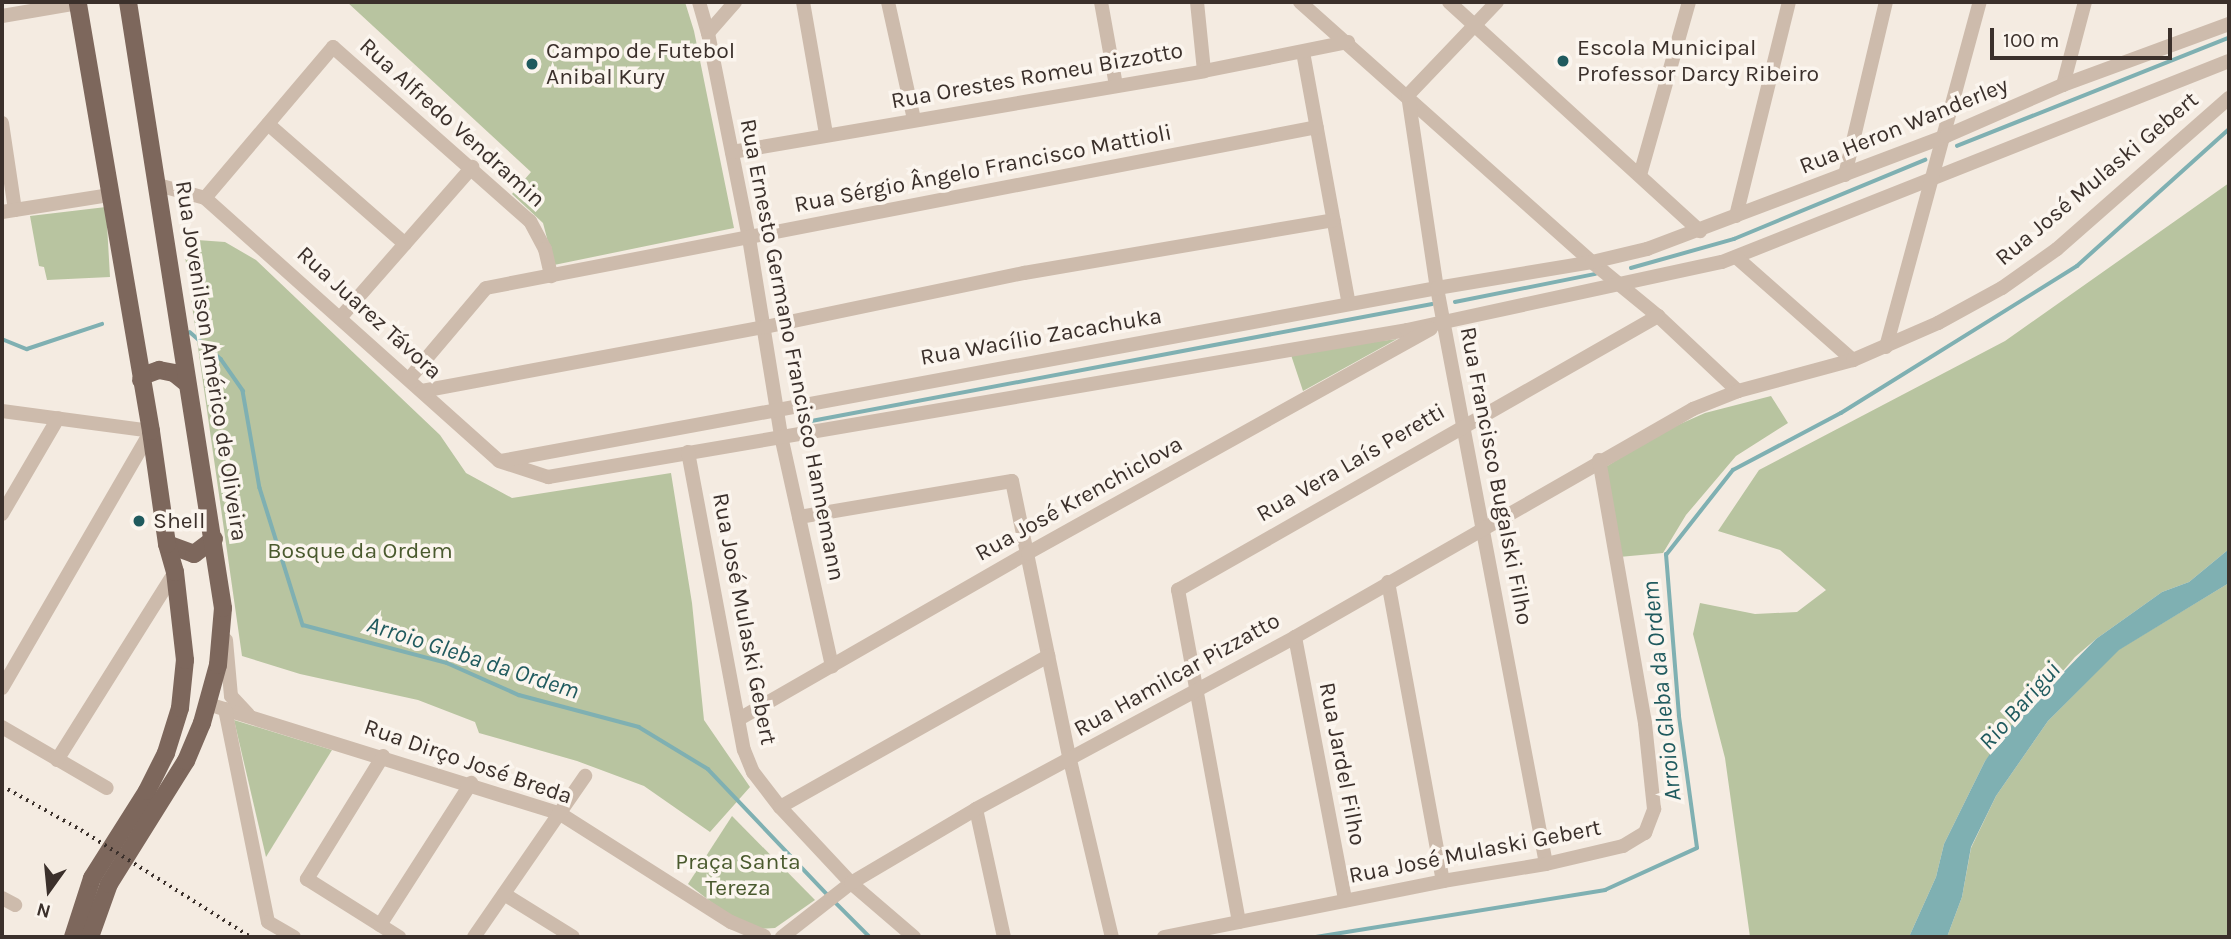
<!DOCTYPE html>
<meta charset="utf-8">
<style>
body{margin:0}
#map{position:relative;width:2231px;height:939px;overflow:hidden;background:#f4ebe1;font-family:Karla,sans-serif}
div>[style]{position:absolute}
.green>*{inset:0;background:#b8c4a0}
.water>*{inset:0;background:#7fb0b2}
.stream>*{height:3.5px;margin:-1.75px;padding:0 1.75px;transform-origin:1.75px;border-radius:1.75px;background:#7fb0b2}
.minor>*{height:14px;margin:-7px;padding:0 7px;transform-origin:7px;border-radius:7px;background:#cdbbac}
.major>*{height:18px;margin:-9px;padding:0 9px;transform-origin:9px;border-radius:9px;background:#7d675c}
.rail>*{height:3.5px;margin-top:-1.75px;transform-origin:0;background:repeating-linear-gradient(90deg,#3b302b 0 2px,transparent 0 7px)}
.dots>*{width:19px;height:19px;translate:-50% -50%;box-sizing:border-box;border:4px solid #fbf5ee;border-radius:50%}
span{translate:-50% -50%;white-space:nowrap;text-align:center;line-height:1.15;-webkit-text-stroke:7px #fbf5ee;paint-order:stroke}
.poi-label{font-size:23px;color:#3b302b}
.left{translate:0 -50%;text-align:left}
.street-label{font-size:23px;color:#3b302b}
.park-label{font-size:23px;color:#4a5a2e}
.water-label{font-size:24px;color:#1f5a5e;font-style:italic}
.frame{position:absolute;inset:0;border:4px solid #3b302b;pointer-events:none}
.north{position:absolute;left:14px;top:855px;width:70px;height:70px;-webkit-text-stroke:5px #fbf5ee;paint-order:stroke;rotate:195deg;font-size:19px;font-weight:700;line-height:28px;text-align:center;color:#3b302b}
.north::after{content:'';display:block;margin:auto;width:24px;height:32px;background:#3b302b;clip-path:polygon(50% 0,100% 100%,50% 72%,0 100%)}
.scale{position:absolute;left:1990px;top:28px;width:182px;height:32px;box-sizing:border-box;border:4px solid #3b302b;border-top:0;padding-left:9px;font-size:21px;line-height:24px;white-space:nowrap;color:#3b302b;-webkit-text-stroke:5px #fbf5ee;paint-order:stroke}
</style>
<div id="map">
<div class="green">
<i style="clip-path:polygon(347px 2px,685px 2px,694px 31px,734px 228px,554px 265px,543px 223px,512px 194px,531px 172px)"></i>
<i style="clip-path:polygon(2229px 183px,2229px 549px,2189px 582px,2162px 592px,2096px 639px,2075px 657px,1985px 761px,1944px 844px,1936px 877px,1909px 937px,1750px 937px,1725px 758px,1693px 634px,1700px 603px,1755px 614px,1797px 612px,1826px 590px,1780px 550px,1718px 531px,1759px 470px,2005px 341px)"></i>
<i style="clip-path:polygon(106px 207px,110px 277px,47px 280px,44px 267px,39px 266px,30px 216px)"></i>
<i style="clip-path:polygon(197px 240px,225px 242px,256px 260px,440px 435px,466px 473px,512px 498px,671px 473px,692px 603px,704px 720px,750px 787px,710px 832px,644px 786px,577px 761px,479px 733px,475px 722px,418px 700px,300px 674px,242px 656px,185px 256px)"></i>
<i style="clip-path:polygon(1397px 339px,1303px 391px,1290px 352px)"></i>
<i style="clip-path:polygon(1771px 396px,1788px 423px,1736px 456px,1686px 515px,1663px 553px,1619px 557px,1604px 468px,1662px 432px,1705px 413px)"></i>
<i style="clip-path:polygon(2229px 583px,2229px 937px,1947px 937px,1962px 897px,1971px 848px,1996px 796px,2048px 721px,2118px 650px)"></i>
<i style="clip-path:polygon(234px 720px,332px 750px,266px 857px)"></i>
<i style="clip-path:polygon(732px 816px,815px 900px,775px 928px,760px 929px,724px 912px,688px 884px)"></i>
</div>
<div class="water">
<i style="clip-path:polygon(2229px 549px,2229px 583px,2119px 650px,2048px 721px,1996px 796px,1971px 847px,1962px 897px,1947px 937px,1909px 937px,1936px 877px,1944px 844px,1985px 761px,2007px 730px,2096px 639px,2162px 592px,2189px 582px)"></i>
</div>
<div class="stream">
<i style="left:1957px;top:146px;width:293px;rotate:-21.7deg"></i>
<i style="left:1631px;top:268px;width:107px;rotate:-15.7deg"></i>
<i style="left:1734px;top:239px;width:207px;rotate:-22.5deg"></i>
<i style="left:1455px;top:302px;width:143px;rotate:-11.3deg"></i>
<i style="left:190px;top:332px;width:41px;rotate:41.1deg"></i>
<i style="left:221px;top:359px;width:39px;rotate:55deg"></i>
<i style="left:243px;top:391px;width:98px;rotate:80.1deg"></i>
<i style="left:260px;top:488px;width:144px;rotate:72.6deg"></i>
<i style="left:303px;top:625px;width:149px;rotate:14.8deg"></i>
<i style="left:447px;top:663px;width:79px;rotate:24deg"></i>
<i style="left:519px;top:695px;width:124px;rotate:14.9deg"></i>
<i style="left:639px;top:727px;width:81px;rotate:31.3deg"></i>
<i style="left:708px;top:769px;width:175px;rotate:46.4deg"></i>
<i style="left:2px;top:339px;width:27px;rotate:22deg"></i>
<i style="left:27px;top:349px;width:79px;rotate:-18.4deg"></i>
<i style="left:801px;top:423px;width:642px;rotate:-10.68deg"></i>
<i style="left:834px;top:901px;width:51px;rotate:45deg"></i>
<i style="left:1316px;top:937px;width:293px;rotate:-9.2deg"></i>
<i style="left:1605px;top:890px;width:101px;rotate:-24.5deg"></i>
<i style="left:1697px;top:848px;width:133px;rotate:-97.8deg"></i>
<i style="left:1679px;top:716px;width:162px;rotate:-94.6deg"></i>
<i style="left:1666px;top:555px;width:108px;rotate:-51.8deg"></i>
<i style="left:1733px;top:470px;width:122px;rotate:-27.8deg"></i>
<i style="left:1841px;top:413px;width:278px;rotate:-31.9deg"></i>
<i style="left:2077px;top:266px;width:205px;rotate:-42deg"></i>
</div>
<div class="minor">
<i style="left:699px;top:2px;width:32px;rotate:74deg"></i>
<i style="left:708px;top:33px;width:209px;rotate:78.7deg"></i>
<i style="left:749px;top:238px;width:201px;rotate:80.8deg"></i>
<i style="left:781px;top:436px;width:236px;rotate:77.5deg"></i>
<i style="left:803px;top:2px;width:134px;rotate:80.1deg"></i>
<i style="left:888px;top:2px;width:120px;rotate:77.5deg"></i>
<i style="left:1101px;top:2px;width:84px;rotate:79.8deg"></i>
<i style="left:1197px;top:2px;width:69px;rotate:84.2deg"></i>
<i style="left:1300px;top:2px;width:391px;rotate:41.7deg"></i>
<i style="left:1592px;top:262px;width:85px;rotate:39.3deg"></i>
<i style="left:1658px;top:316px;width:110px;rotate:43.2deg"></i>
<i style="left:1449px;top:2px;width:340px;rotate:42.4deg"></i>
<i style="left:2px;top:16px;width:77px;rotate:-9.7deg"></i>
<i style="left:708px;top:33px;width:41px;rotate:-48.9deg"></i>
<i style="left:1303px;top:52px;width:256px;rotate:79.7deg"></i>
<i style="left:2063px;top:85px;width:86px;rotate:-75.2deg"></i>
<i style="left:1408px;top:95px;width:195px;rotate:81.5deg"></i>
<i style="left:1437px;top:288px;width:586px;rotate:79.28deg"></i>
<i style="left:1408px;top:95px;width:129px;rotate:-46.3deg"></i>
<i style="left:2px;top:123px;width:88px;rotate:81.5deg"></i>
<i style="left:268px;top:124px;width:182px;rotate:41.2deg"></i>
<i style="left:732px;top:152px;width:479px;rotate:-9.7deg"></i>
<i style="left:1204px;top:71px;width:147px;rotate:-11.4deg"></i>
<i style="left:1640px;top:175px;width:180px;rotate:-74.2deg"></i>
<i style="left:1845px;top:175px;width:178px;rotate:-76.7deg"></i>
<i style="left:158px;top:185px;width:49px;rotate:15.5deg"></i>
<i style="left:205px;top:198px;width:394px;rotate:41.8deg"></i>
<i style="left:499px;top:461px;width:52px;rotate:18.1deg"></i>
<i style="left:548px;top:477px;width:871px;rotate:-9.71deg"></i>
<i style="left:1407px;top:330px;width:322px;rotate:-12.2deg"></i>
<i style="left:1722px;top:262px;width:545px;rotate:-21.63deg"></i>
<i style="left:205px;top:198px;width:198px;rotate:-49.7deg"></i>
<i style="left:333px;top:47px;width:263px;rotate:41.5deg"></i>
<i style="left:530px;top:221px;width:32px;rotate:62deg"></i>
<i style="left:545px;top:249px;width:28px;rotate:77deg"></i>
<i style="left:2px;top:212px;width:108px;rotate:-9deg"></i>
<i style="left:1736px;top:216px;width:220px;rotate:-76.1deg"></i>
<i style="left:1736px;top:257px;width:156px;rotate:41.4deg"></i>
<i style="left:340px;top:318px;width:201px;rotate:-48.8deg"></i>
<i style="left:1886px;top:347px;width:358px;rotate:-74.8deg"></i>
<i style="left:409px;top:379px;width:119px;rotate:-49.8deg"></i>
<i style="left:486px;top:288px;width:846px;rotate:-10.96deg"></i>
<i style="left:422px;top:391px;width:349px;rotate:-10.6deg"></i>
<i style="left:765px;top:327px;width:265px;rotate:-11.8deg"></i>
<i style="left:1024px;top:273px;width:314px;rotate:-9.7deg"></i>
<i style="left:2px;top:411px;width:150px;rotate:7.6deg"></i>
<i style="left:151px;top:431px;width:297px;rotate:120.1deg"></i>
<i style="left:688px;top:452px;width:303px;rotate:79.4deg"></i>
<i style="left:744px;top:750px;width:24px;rotate:68deg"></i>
<i style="left:753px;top:772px;width:44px;rotate:52.4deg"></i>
<i style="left:780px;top:807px;width:104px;rotate:46.9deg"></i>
<i style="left:851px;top:883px;width:83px;rotate:40.6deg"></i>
<i style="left:501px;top:461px;width:952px;rotate:-10.47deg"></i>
<i style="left:1437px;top:288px;width:157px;rotate:-9.5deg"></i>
<i style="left:1592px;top:262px;width:57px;rotate:-13.3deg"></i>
<i style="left:1647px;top:249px;width:320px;rotate:-20.7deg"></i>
<i style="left:1946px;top:136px;width:128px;rotate:-23.6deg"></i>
<i style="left:2063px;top:85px;width:177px;rotate:-20.2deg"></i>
<i style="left:2px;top:514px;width:111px;rotate:-59.7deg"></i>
<i style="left:799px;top:517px;width:216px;rotate:-9.6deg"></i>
<i style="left:1012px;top:481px;width:285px;rotate:78.3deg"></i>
<i style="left:1070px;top:760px;width:182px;rotate:76.7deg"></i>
<i style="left:1388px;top:582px;width:304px;rotate:79.6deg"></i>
<i style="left:1295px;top:637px;width:268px;rotate:79.2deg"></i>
<i style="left:226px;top:640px;width:56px;rotate:84.9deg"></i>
<i style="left:231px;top:696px;width:25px;rotate:47deg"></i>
<i style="left:208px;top:704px;width:368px;rotate:17.3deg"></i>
<i style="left:559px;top:813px;width:204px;rotate:32.4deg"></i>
<i style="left:731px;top:922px;width:36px;rotate:23deg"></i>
<i style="left:225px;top:709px;width:217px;rotate:78.6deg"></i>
<i style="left:268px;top:922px;width:30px;rotate:30deg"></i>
<i style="left:739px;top:719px;width:333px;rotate:-29.9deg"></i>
<i style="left:1028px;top:553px;width:461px;rotate:-29.1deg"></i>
<i style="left:2px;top:727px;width:121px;rotate:30.2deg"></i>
<i style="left:383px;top:756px;width:145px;rotate:121.7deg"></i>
<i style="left:307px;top:879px;width:109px;rotate:32.2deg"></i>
<i style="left:57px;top:760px;width:222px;rotate:-57.9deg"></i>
<i style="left:780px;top:807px;width:308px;rotate:-29.4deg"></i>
<i style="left:976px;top:809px;width:131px;rotate:77.7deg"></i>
<i style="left:504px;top:894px;width:81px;rotate:31.9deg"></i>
<i style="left:2px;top:898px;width:15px;rotate:28deg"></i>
<i style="left:1239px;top:922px;width:338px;rotate:-100.4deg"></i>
<i style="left:1178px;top:590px;width:553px;rotate:-29.72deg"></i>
<i style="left:380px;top:925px;width:169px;rotate:-57.3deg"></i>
<i style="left:474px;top:937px;width:196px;rotate:-55.4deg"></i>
<i style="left:782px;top:937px;width:88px;rotate:-38deg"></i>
<i style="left:851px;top:883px;width:145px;rotate:-30.6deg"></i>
<i style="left:976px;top:809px;width:362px;rotate:-28.3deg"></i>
<i style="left:1295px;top:637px;width:459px;rotate:-29.8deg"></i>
<i style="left:1693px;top:409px;width:48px;rotate:-21.8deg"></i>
<i style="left:1738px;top:391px;width:119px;rotate:-15.1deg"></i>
<i style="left:1853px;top:360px;width:93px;rotate:-23.5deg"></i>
<i style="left:1938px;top:323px;width:73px;rotate:-28.7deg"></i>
<i style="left:2002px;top:288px;width:67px;rotate:-35.3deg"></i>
<i style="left:2057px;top:249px;width:229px;rotate:-41.3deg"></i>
<i style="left:1164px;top:937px;width:285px;rotate:-11.3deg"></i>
<i style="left:1443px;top:881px;width:104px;rotate:-9.4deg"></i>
<i style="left:1546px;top:864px;width:79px;rotate:-13.2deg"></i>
<i style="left:1623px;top:846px;width:26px;rotate:-31deg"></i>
<i style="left:1645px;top:833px;width:26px;rotate:-69deg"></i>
<i style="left:1654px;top:809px;width:86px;rotate:-96deg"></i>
<i style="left:1645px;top:723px;width:267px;rotate:-99.9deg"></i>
</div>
<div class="major">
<i style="left:141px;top:380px;width:6px;rotate:-51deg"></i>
<i style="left:145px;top:375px;width:15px;rotate:-20deg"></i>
<i style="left:159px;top:370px;width:15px;rotate:11deg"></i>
<i style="left:174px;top:373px;width:14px;rotate:39deg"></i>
<i style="left:167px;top:544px;width:29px;rotate:20deg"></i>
<i style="left:194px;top:554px;width:25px;rotate:-37deg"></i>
<i style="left:73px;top:937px;width:62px;rotate:-72.1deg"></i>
<i style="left:92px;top:878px;width:103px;rotate:-57.7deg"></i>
<i style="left:147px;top:791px;width:42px;rotate:-63.4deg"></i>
<i style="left:166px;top:753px;width:47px;rotate:-72.7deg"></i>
<i style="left:180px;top:708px;width:48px;rotate:-84.1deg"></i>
<i style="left:185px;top:660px;width:89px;rotate:-96.5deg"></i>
<i style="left:175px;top:572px;width:29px;rotate:-106deg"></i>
<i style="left:167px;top:544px;width:114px;rotate:-98.1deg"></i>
<i style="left:151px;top:431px;width:435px;rotate:-99.7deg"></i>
<i style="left:90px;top:937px;width:56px;rotate:-70.3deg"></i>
<i style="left:109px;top:884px;width:145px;rotate:-58deg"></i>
<i style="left:186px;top:761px;width:41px;rotate:-67.2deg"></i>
<i style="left:202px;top:723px;width:60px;rotate:-74.6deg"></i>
<i style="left:218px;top:665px;width:57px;rotate:-85deg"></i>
<i style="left:223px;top:608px;width:613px;rotate:-98.91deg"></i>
</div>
<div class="rail">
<i style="left:2px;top:786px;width:90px;rotate:29.1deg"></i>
<i style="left:81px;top:830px;width:201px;rotate:32.2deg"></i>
</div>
<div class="dots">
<i style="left:1563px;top:61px;background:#1f5a5e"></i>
<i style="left:532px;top:64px;background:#1f5a5e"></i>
<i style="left:139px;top:521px;background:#1f5a5e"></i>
</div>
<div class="poi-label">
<span class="left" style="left:1577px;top:61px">Escola Municipal<br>Professor Darcy Ribeiro</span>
<span class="left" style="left:546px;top:64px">Campo de Futebol<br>Anibal Kury</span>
<span class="left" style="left:153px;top:521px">Shell</span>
</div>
<div class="street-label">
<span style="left:1037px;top:76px;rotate:-10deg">Rua Orestes Romeu Bizzotto</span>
<span style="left:452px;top:123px;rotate:42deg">Rua Alfredo Vendramin</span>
<span style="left:1904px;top:126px;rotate:-22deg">Rua Heron Wanderley</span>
<span style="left:983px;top:169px;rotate:-11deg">Rua Sérgio Ângelo Francisco Mattioli</span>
<span style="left:2097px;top:179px;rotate:-40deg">Rua José Mulaski Gebert</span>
<span style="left:369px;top:313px;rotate:42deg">Rua Juarez Távora</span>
<span style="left:1041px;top:337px;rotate:-10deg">Rua Wacílio Zacachuka</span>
<span style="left:792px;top:350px;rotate:79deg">Rua Ernesto Germano Francisco Hannemann</span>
<span style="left:211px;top:361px;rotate:81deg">Rua Jovenilson Américo de Oliveira</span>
<span style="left:1351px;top:463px;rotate:-30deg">Rua Vera Laís Peretti</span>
<span style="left:1496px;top:476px;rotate:79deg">Rua Francisco Bugalski Filho</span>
<span style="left:1079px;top:499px;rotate:-29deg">Rua José Krenchiclova</span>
<span style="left:744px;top:619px;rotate:79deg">Rua José Mulaski Gebert</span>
<span style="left:1177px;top:675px;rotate:-29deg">Rua Hamilcar Pizzatto</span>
<span style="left:468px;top:762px;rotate:19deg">Rua Dirço José Breda</span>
<span style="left:1342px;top:764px;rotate:79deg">Rua Jardel Filho</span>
<span style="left:1475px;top:852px;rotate:-11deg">Rua José Mulaski Gebert</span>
</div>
<div class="park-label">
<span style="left:360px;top:551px">Bosque da Ordem</span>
<span style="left:738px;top:875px">Praça Santa<br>Tereza</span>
</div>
<div class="water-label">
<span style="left:473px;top:658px;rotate:18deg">Arroio Gleba da Ordem</span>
<span style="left:1662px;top:691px;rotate:-96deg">Arroio Gleba da Ordem</span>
<span style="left:2020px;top:706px;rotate:-48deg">Rio Barigui</span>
</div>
<div class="frame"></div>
<div class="north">N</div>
<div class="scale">100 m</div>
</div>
